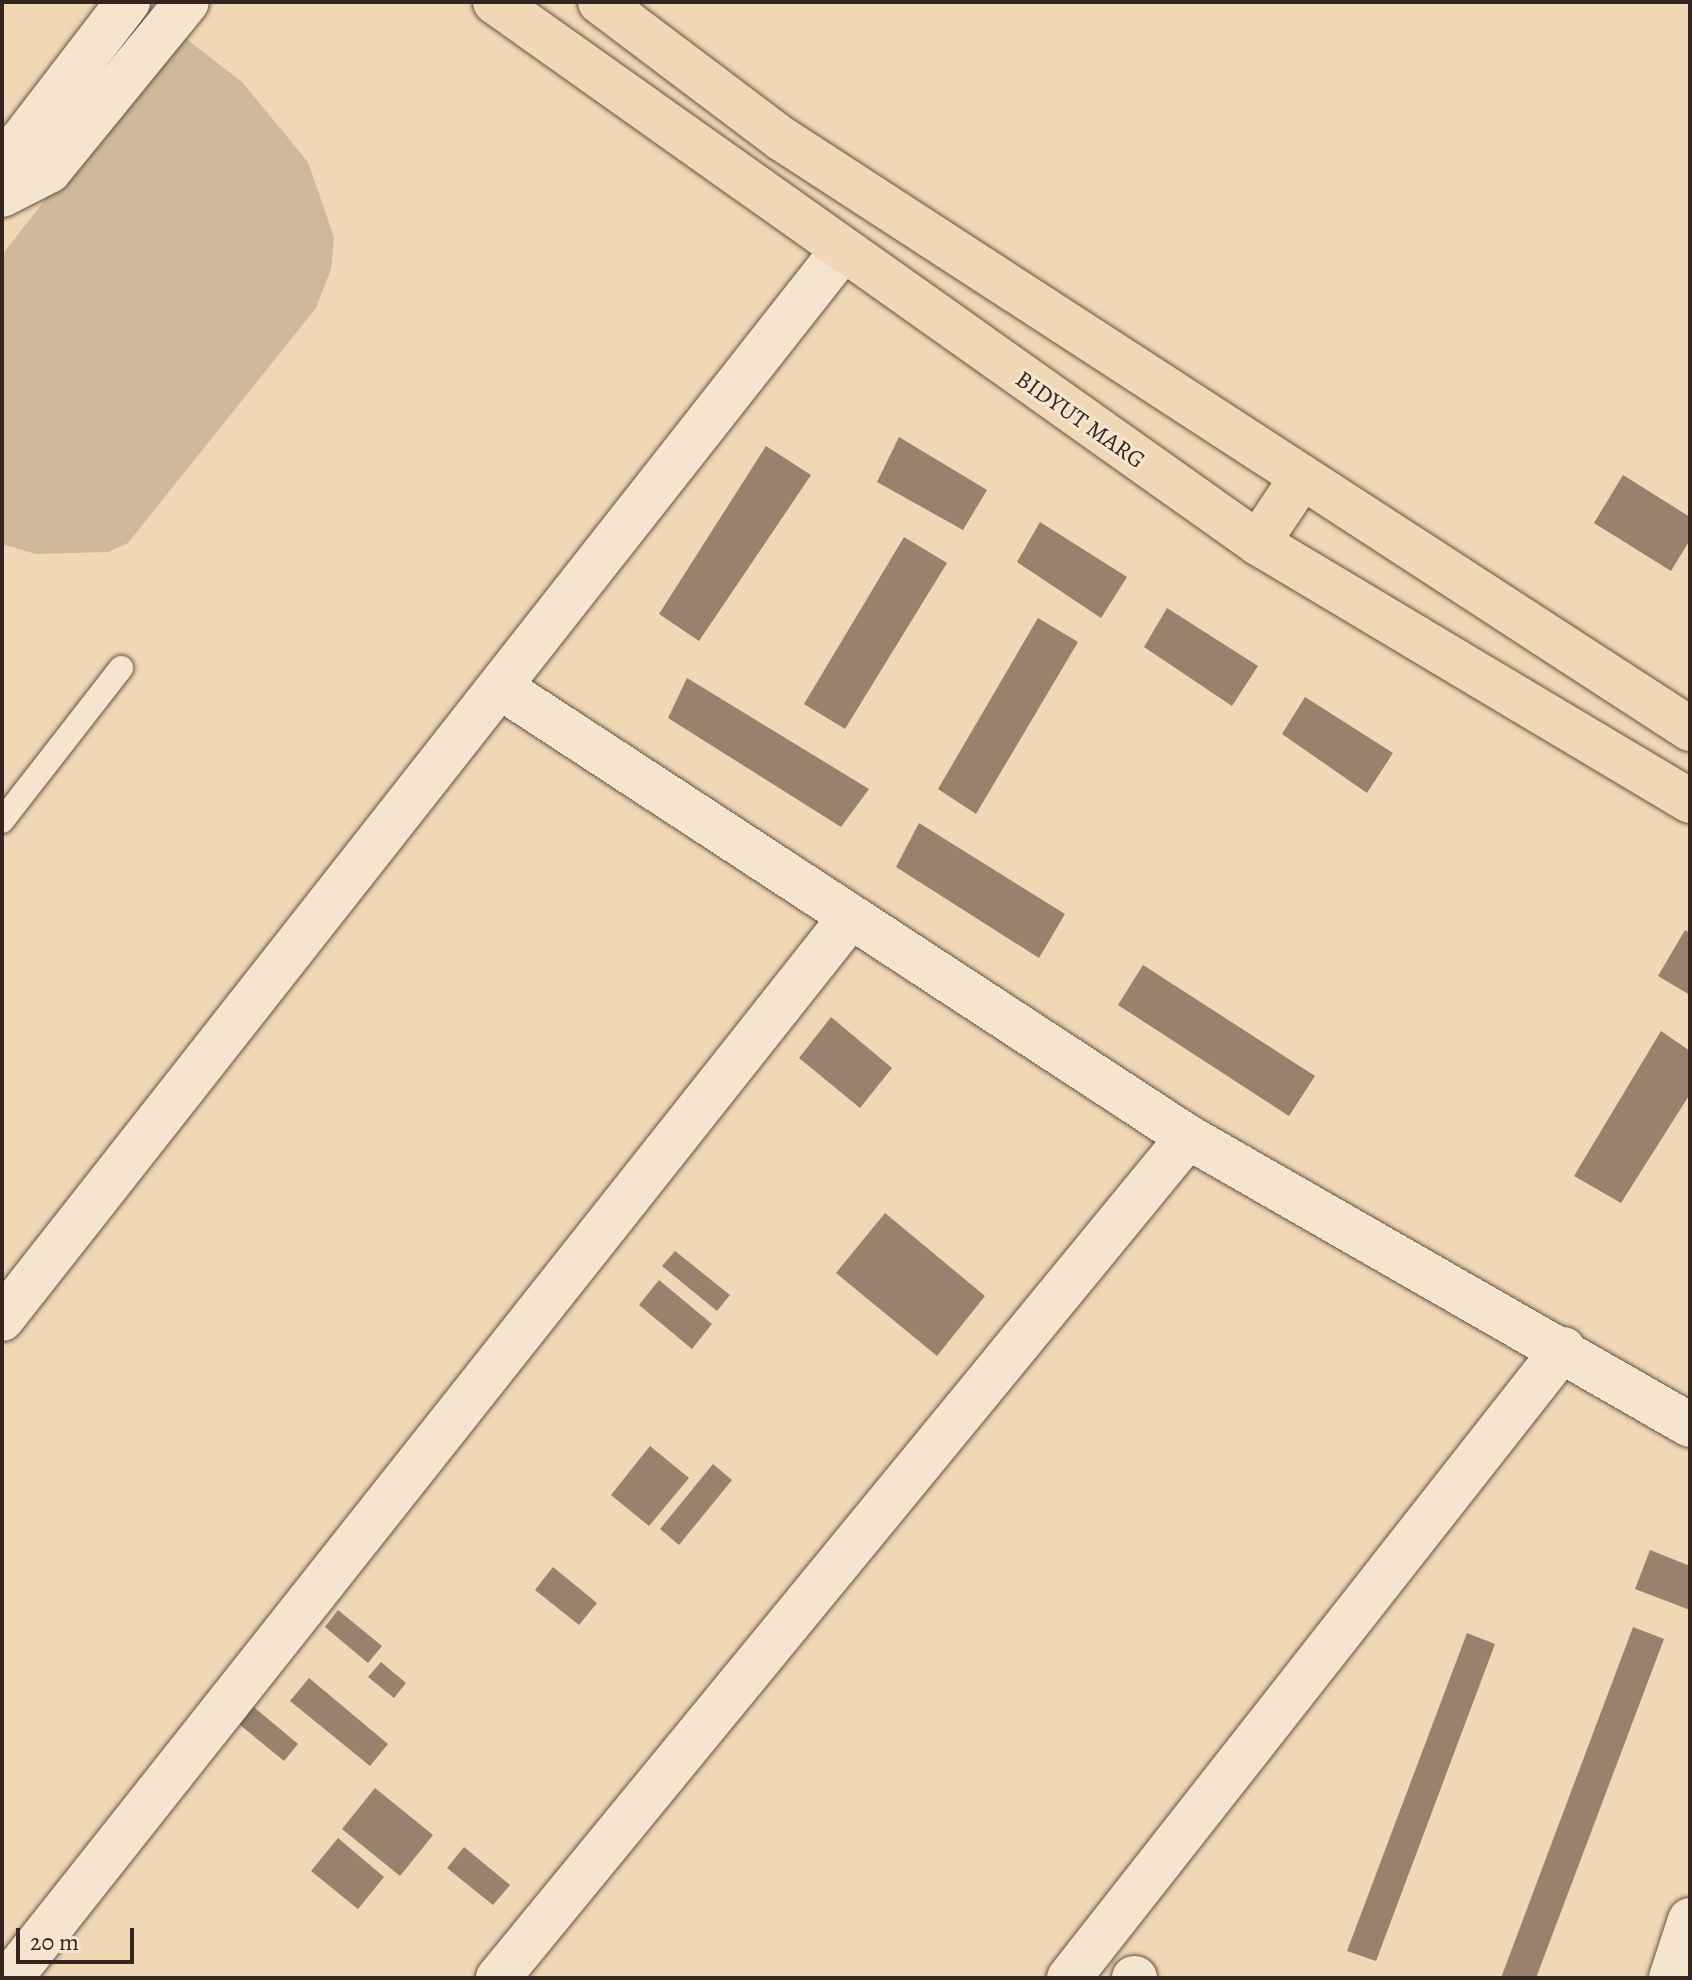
<!DOCTYPE html>
<style>
body{margin:0}
#map{position:relative;width:1692px;height:1980px;overflow:hidden;background:#f0d7b5;font-family:Alegreya,serif}
div>[style]{position:absolute}
.green>*{inset:0;background:#d0b99b}
.building>*{inset:0;background:#96826d}
.roads{filter:drop-shadow(0 0 2px #635244) drop-shadow(0 0 2px #635244)}
.service>*{height:24px;margin:-12px;padding:0 12px;transform-origin:12px;border-radius:12px;background:#f5e5cf}
.minor>*{height:44px;margin:-22px;padding:0 22px;transform-origin:22px;border-radius:22px;background:#f5e5cf}
.secondary>*{height:44px;margin:-22px;padding:0 22px;transform-origin:22px;border-radius:22px;background:#f5e5cf}
.primary>*{height:44px;margin:-22px;padding:0 22px;transform-origin:22px;border-radius:22px;background:#f0d7b5}
span{translate:-50% -50%;white-space:nowrap;text-align:center;line-height:1.15;-webkit-text-stroke:6px #f5e5cf;paint-order:stroke}
.street-label{font-size:24px;color:#34261e}
.frame{position:absolute;inset:0;border:4px solid #34261e;pointer-events:none}
.scale{position:absolute;left:16px;top:1928px;width:118px;height:36px;box-sizing:border-box;border:4px solid #34261e;border-top:0;padding-left:10px;font-size:24px;line-height:28px;white-space:nowrap;color:#34261e;-webkit-text-stroke:6px #f5e5cf;paint-order:stroke}
</style>
<div id="map">
<div class="green">
<i style="clip-path:polygon(176px 31px,242px 82px,308px 162px,334px 237px,331px 269px,316px 308px,128px 543px,108px 552px,36px 554px,2px 544px,2px 255px)"></i>
</div>
<div class="building">
<i style="clip-path:polygon(899px 437px,987px 490px,963px 530px,877px 482px)"></i>
<i style="clip-path:polygon(766px 446px,811px 475px,699px 641px,659px 614px)"></i>
<i style="clip-path:polygon(1623px 475px,1690px 517px,1690px 540px,1671px 571px,1594px 523px)"></i>
<i style="clip-path:polygon(1040px 522px,1127px 577px,1101px 618px,1017px 562px)"></i>
<i style="clip-path:polygon(904px 537px,947px 563px,845px 729px,804px 704px)"></i>
<i style="clip-path:polygon(1167px 608px,1258px 666px,1232px 706px,1144px 647px)"></i>
<i style="clip-path:polygon(1038px 618px,1078px 642px,976px 814px,938px 789px)"></i>
<i style="clip-path:polygon(687px 678px,869px 789px,841px 827px,668px 718px)"></i>
<i style="clip-path:polygon(1305px 697px,1393px 753px,1367px 793px,1282px 734px)"></i>
<i style="clip-path:polygon(919px 823px,1065px 914px,1039px 958px,896px 867px)"></i>
<i style="clip-path:polygon(1685px 930px,1690px 933px,1690px 995px,1658px 976px)"></i>
<i style="clip-path:polygon(1143px 965px,1315px 1076px,1289px 1116px,1118px 1005px)"></i>
<i style="clip-path:polygon(831px 1017px,892px 1068px,860px 1108px,799px 1058px)"></i>
<i style="clip-path:polygon(1661px 1031px,1690px 1051px,1690px 1094px,1621px 1203px,1574px 1176px)"></i>
<i style="clip-path:polygon(885px 1213px,985px 1296px,937px 1356px,836px 1273px)"></i>
<i style="clip-path:polygon(675px 1251px,730px 1295px,717px 1311px,662px 1266px)"></i>
<i style="clip-path:polygon(659px 1280px,712px 1324px,692px 1349px,639px 1305px)"></i>
<i style="clip-path:polygon(650px 1446px,689px 1478px,649px 1526px,611px 1495px)"></i>
<i style="clip-path:polygon(713px 1464px,732px 1480px,679px 1545px,660px 1529px)"></i>
<i style="clip-path:polygon(1650px 1550px,1690px 1566px,1690px 1610px,1635px 1589px)"></i>
<i style="clip-path:polygon(553px 1567px,597px 1603px,579px 1625px,535px 1590px)"></i>
<i style="clip-path:polygon(338px 1610px,382px 1646px,368px 1663px,325px 1627px)"></i>
<i style="clip-path:polygon(1633px 1627px,1664px 1639px,1536px 1978px,1501px 1978px)"></i>
<i style="clip-path:polygon(1467px 1633px,1495px 1644px,1376px 1961px,1347px 1951px)"></i>
<i style="clip-path:polygon(381px 1662px,406px 1683px,394px 1698px,368px 1677px)"></i>
<i style="clip-path:polygon(309px 1678px,388px 1744px,370px 1766px,290px 1701px)"></i>
<i style="clip-path:polygon(249px 1703px,298px 1744px,284px 1761px,234px 1720px)"></i>
<i style="clip-path:polygon(375px 1788px,433px 1835px,400px 1876px,342px 1829px)"></i>
<i style="clip-path:polygon(338px 1838px,384px 1877px,358px 1909px,311px 1871px)"></i>
<i style="clip-path:polygon(464px 1847px,510px 1885px,493px 1905px,447px 1868px)"></i>
</div>
<div class="roads">
<div class="service">
<i style="left:2px;top:821px;width:194px;rotate:-52.1deg"></i>
</div>
<div class="minor">
<i style="left:503px;top:689px;width:818px;rotate:33.19deg"></i>
<i style="left:1188px;top:1137px;width:579px;rotate:29.84deg"></i>
<i style="left:2px;top:1319px;width:1357px;rotate:-51.82deg"></i>
<i style="left:12px;top:1976px;width:1347px;rotate:-51.63deg"></i>
<i style="left:498px;top:1978px;width:1088px;rotate:-50.63deg"></i>
<i style="left:1069px;top:1978px;width:800px;rotate:-51.85deg"></i>
<i style="left:1134px;top:1978px;width:1px"></i>
<i style="left:1671px;top:1978px;width:61px;rotate:-71.9deg"></i>
</div>
<div class="secondary">
<i style="left:2px;top:187px;width:51px;rotate:-66.9deg"></i>
<i style="left:22px;top:140px;width:174px;rotate:-52.5deg"></i>
<i style="left:2px;top:195px;width:53px;rotate:-27.1deg"></i>
<i style="left:49px;top:171px;width:218px;rotate:-50.8deg"></i>
</div>
<div class="primary">
<i style="left:495px;top:2px;width:935px;rotate:35.34deg"></i>
<i style="left:1258px;top:543px;width:503px;rotate:30.85deg"></i>
<i style="left:600px;top:2px;width:228px;rotate:37deg"></i>
<i style="left:782px;top:139px;width:1083px;rotate:33.01deg"></i>
<i style="left:1258px;top:543px;width:76px;rotate:-56.3deg"></i>
</div>
</div>
<div class="street-label">
<span style="left:1080px;top:420px;rotate:35deg">BIDYUT MARG</span>
</div>
<div class="frame"></div>
<div class="scale">20 m</div>
</div>
